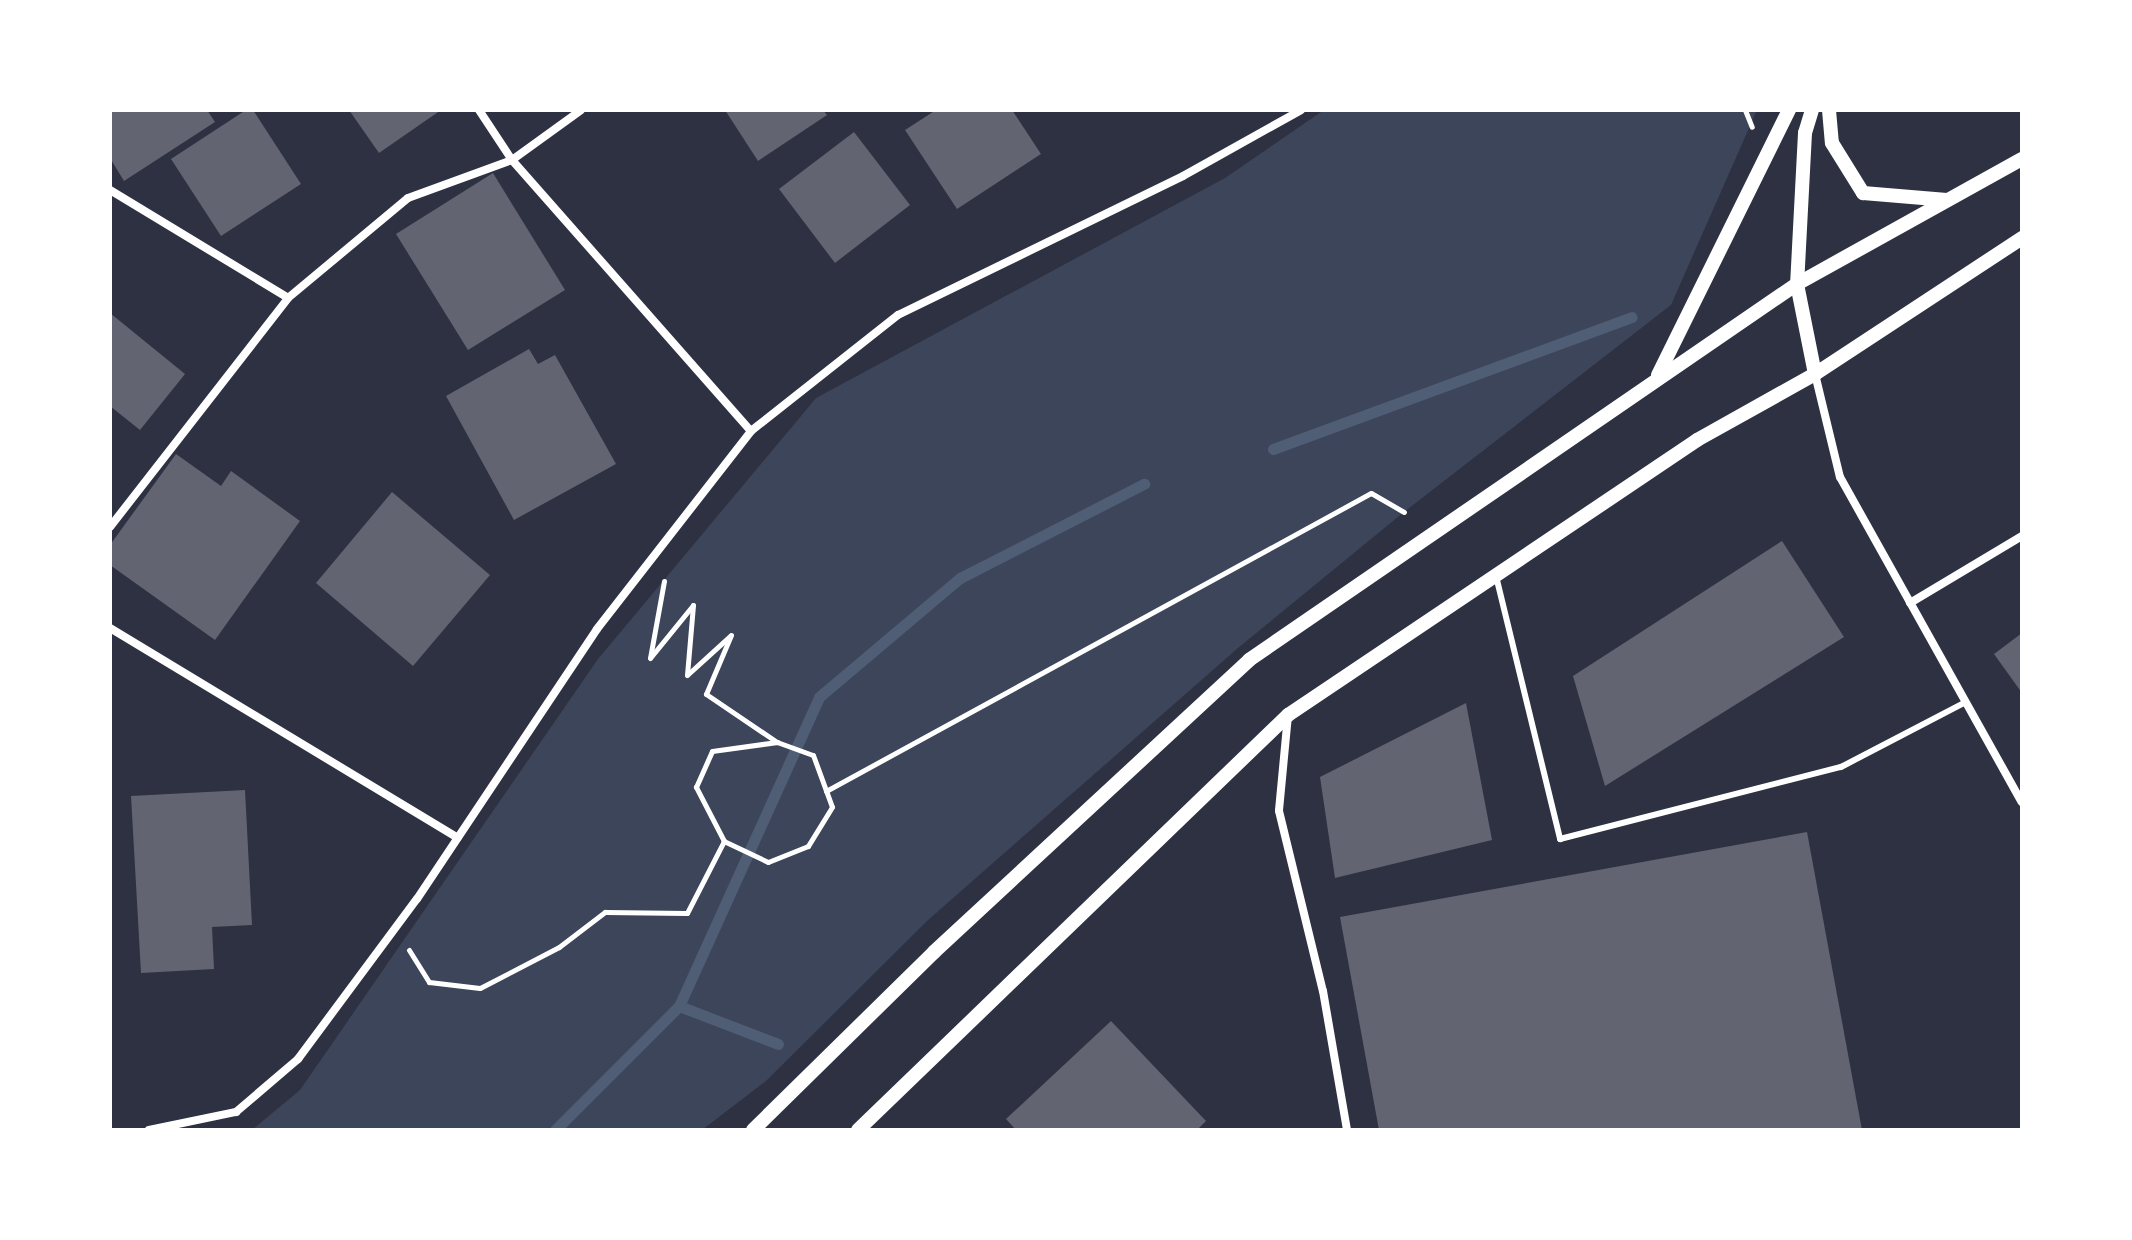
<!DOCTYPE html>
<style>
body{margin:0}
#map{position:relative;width:2132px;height:1240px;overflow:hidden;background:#2d3142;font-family:Figtree,sans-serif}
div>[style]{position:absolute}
.green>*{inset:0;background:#3c4559}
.stream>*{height:11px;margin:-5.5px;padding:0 5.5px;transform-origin:5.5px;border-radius:5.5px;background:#4f5d75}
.building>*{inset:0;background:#626471}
.path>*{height:5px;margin:-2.5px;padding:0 2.5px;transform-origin:2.5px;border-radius:2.5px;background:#fff}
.service>*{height:6px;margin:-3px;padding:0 3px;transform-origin:3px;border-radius:3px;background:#fff}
.minor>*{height:8px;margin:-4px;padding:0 4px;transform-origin:4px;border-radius:4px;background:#fff}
.tertiary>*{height:14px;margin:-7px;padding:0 7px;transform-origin:7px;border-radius:7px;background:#fff}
span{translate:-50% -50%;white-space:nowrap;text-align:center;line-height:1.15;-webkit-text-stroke:6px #fff;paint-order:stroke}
.frame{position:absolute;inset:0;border:112px solid #fff;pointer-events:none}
</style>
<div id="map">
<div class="green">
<i style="clip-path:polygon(1324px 110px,1757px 110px,1671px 305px,1404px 512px,1238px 648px,927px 921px,766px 1081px,702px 1130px,252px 1130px,300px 1090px,598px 659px,816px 398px,1225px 178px)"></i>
</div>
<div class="stream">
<i style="left:1273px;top:449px;width:382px;rotate:-20.2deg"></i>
<i style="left:679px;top:1006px;width:106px;rotate:21deg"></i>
<i style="left:555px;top:1130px;width:175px;rotate:-45deg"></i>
<i style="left:679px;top:1006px;width:339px;rotate:-65.6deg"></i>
<i style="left:819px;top:697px;width:185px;rotate:-40.2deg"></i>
<i style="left:960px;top:578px;width:207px;rotate:-27.1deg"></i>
</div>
<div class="building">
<i style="clip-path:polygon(110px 110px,207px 110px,215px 122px,124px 181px,110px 158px)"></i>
<i style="clip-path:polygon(246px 110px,253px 110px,301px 184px,221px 236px,171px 159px)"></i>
<i style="clip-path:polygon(349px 110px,441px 110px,379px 153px)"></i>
<i style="clip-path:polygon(725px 110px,823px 110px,827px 115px,758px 161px)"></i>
<i style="clip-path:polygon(936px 110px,1012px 110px,1041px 154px,957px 209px,905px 130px)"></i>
<i style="clip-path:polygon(854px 132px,910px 205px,835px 263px,779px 189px)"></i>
<i style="clip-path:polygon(493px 173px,565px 290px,468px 350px,396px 234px)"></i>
<i style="clip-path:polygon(110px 313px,185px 374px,140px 430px,110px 406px)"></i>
<i style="clip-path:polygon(529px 349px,538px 364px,555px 355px,616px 464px,514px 520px,446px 396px)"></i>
<i style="clip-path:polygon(176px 454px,221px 486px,231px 471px,300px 521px,215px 640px,110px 565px,110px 545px)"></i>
<i style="clip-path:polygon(392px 492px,490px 575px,413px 666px,316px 583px)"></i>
<i style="clip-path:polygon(1782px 541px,1844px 637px,1605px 786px,1573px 676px)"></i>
<i style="clip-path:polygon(2022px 633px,2022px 693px,1994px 654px)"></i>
<i style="clip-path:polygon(1466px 703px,1492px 840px,1335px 878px,1320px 777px)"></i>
<i style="clip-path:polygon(245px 790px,252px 925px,212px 927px,214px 969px,141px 973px,131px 796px)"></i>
<i style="clip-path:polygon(1807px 832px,1862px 1130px,1379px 1130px,1340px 917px)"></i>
<i style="clip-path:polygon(1111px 1021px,1206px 1121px,1197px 1130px,1016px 1130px,1006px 1119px)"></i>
</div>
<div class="path">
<i style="left:1745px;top:110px;width:18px;rotate:68deg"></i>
<i style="left:664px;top:581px;width:78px;rotate:100.3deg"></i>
<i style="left:650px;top:658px;width:68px;rotate:-50.9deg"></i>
<i style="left:693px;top:605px;width:70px;rotate:94.9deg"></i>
<i style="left:687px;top:675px;width:59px;rotate:-42.3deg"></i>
<i style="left:731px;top:635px;width:64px;rotate:113deg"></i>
<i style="left:706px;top:694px;width:86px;rotate:34.1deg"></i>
<i style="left:777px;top:742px;width:38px;rotate:20deg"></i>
<i style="left:813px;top:755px;width:55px;rotate:69.9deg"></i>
<i style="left:832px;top:807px;width:46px;rotate:121.6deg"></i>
<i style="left:808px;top:846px;width:43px;rotate:158.2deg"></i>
<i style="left:768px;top:862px;width:49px;rotate:-154.5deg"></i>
<i style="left:724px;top:841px;width:61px;rotate:-117.4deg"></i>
<i style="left:696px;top:787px;width:39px;rotate:-66deg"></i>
<i style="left:712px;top:751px;width:66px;rotate:-7.9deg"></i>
<i style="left:826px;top:791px;width:621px;rotate:-28.67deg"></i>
<i style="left:1371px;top:493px;width:38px;rotate:30deg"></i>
<i style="left:409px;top:950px;width:38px;rotate:58deg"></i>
<i style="left:429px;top:982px;width:51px;rotate:6.7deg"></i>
<i style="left:480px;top:988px;width:89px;rotate:-27.4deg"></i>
<i style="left:559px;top:947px;width:58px;rotate:-37.3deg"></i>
<i style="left:605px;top:912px;width:82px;rotate:0.7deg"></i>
<i style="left:687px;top:913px;width:81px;rotate:-62.8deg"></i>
</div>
<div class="service">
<i style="left:1496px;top:576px;width:271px;rotate:76.3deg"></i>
<i style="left:1560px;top:839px;width:290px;rotate:-14.4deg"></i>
<i style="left:1841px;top:767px;width:141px;rotate:-27.5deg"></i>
</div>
<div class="minor">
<i style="left:479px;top:110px;width:60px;rotate:56.6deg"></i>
<i style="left:512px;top:160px;width:361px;rotate:48.6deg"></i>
<i style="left:110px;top:190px;width:208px;rotate:31.2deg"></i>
<i style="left:1815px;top:374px;width:106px;rotate:76.4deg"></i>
<i style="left:1840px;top:477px;width:372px;rotate:60.8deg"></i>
<i style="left:110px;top:527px;width:290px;rotate:-52.1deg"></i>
<i style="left:288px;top:298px;width:156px;rotate:-39.8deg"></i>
<i style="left:408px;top:198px;width:111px;rotate:-20.1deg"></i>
<i style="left:512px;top:160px;width:85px;rotate:-35.9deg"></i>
<i style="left:1910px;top:603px;width:131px;rotate:-30.9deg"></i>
<i style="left:110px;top:628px;width:406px;rotate:31.1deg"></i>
<i style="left:1288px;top:715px;width:96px;rotate:95.4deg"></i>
<i style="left:1279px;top:811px;width:185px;rotate:76.3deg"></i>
<i style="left:1323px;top:991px;width:141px;rotate:80.2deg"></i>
<i style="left:149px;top:1130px;width:89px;rotate:-11.7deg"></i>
<i style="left:236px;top:1112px;width:82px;rotate:-40.5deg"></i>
<i style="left:298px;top:1059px;width:199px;rotate:-53.4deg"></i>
<i style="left:417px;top:899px;width:324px;rotate:-56.3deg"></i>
<i style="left:597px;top:629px;width:251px;rotate:-52.1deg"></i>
<i style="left:751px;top:431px;width:187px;rotate:-38.3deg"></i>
<i style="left:898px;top:315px;width:317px;rotate:-26deg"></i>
<i style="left:1183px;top:176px;width:135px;rotate:-29.2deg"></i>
</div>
<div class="tertiary">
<i style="left:1812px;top:110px;width:24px;rotate:107deg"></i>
<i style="left:1805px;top:133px;width:151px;rotate:93deg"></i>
<i style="left:1797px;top:284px;width:92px;rotate:78.7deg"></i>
<i style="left:1829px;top:110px;width:33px;rotate:85deg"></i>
<i style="left:1832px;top:143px;width:59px;rotate:58.2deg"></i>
<i style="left:1863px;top:193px;width:84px;rotate:4.8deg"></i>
<i style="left:1658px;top:375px;width:296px;rotate:-63.7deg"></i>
<i style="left:753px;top:1130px;width:254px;rotate:-44.5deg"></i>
<i style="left:934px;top:952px;width:430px;rotate:-42.8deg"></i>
<i style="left:1249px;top:660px;width:665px;rotate:-34.46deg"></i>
<i style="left:1797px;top:284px;width:257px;rotate:-29.1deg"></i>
<i style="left:858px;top:1130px;width:598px;rotate:-43.98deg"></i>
<i style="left:1288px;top:715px;width:493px;rotate:-33.9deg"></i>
<i style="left:1697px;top:440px;width:135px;rotate:-29.2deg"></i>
<i style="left:1815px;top:374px;width:248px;rotate:-33.3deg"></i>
</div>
<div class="frame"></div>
</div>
